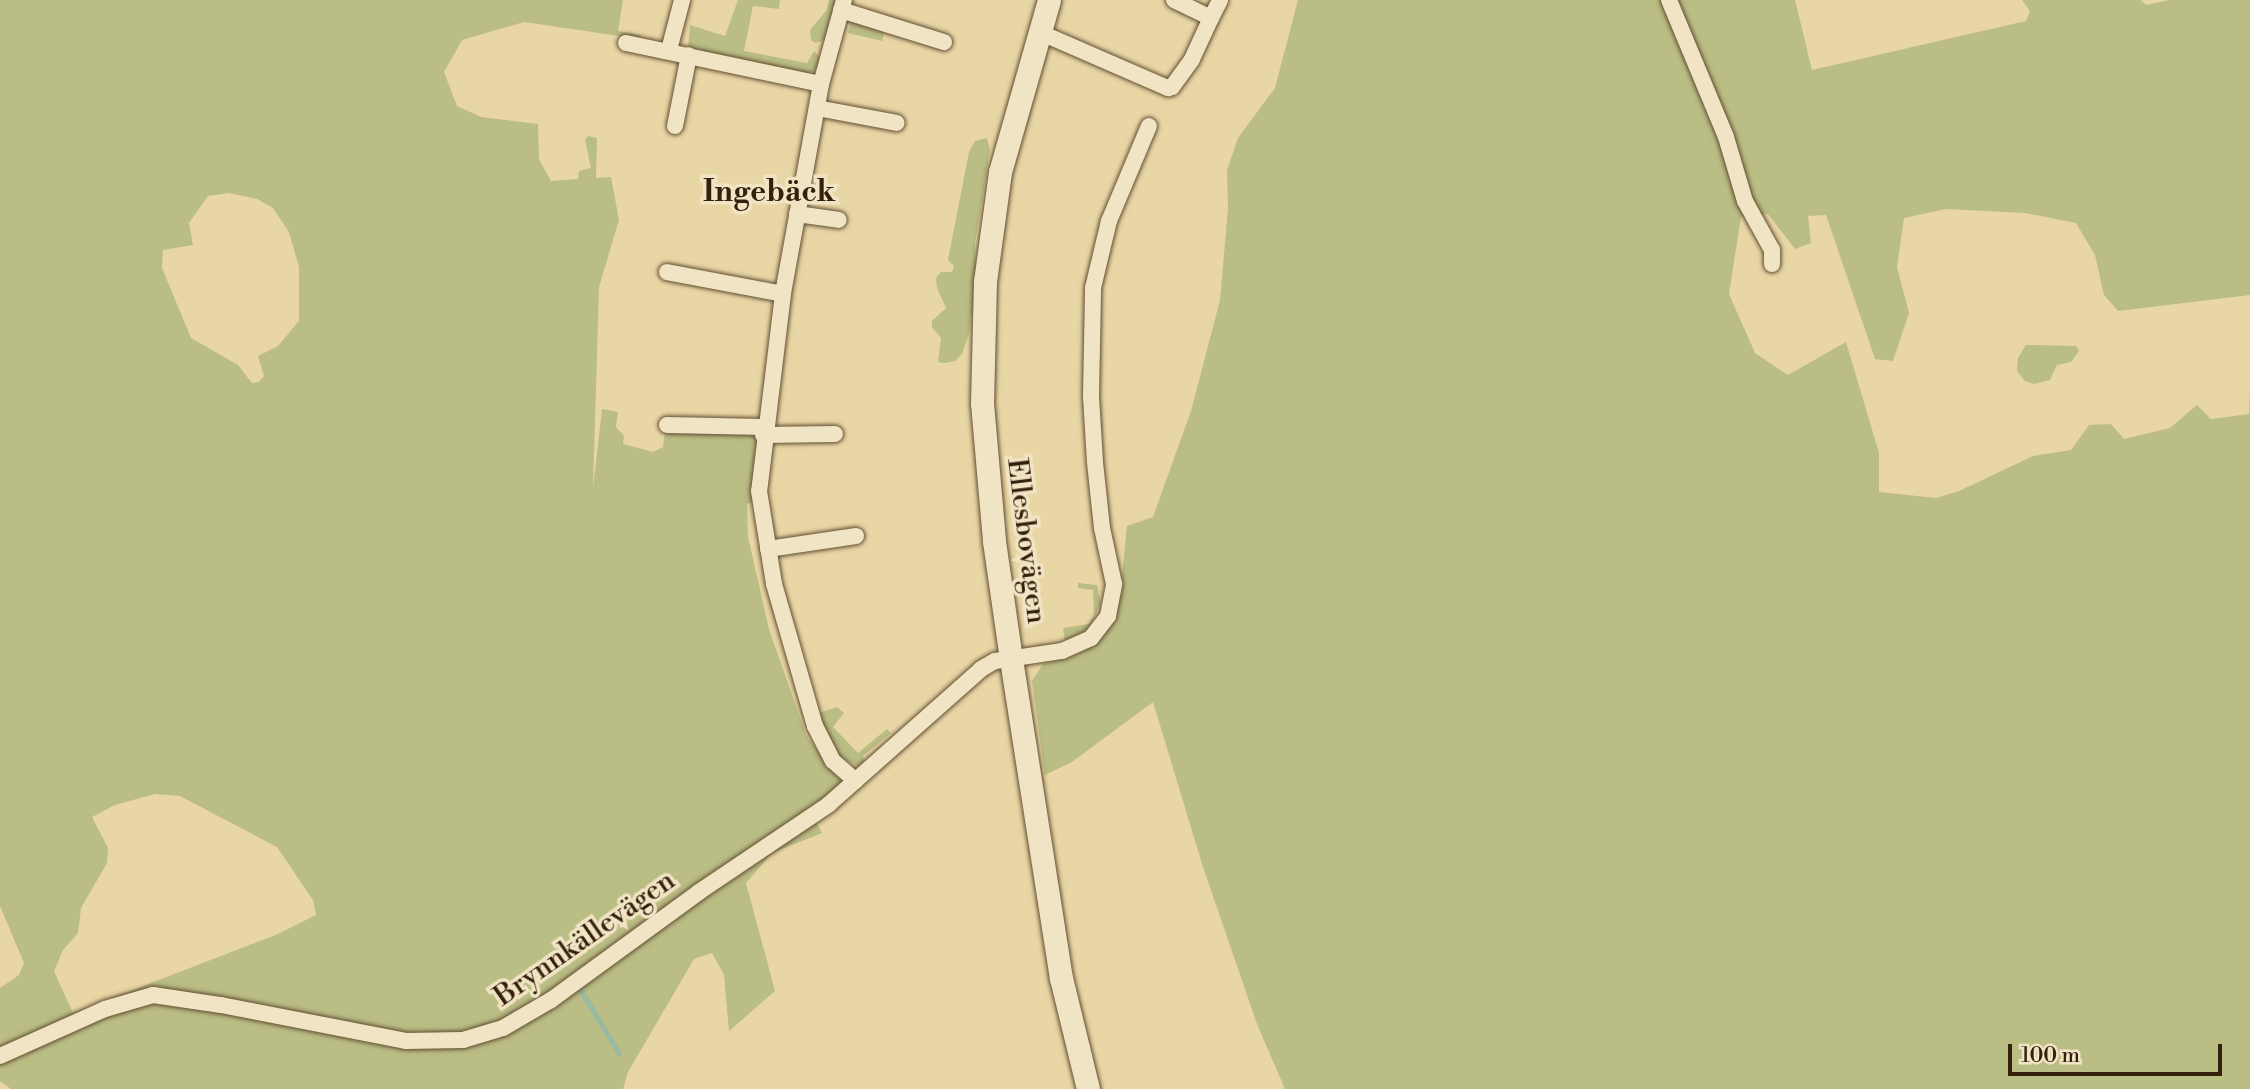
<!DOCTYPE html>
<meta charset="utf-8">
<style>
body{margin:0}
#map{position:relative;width:2250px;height:1089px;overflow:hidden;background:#e9d6a5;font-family:"Libre Bodoni",serif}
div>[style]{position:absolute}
.green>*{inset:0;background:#babd84}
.stream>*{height:4.5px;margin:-2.25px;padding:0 2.25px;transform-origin:2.25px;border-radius:2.25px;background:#99baa2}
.roads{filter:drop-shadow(0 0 2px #614e33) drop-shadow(0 0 2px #614e33)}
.minor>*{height:16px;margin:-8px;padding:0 8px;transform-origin:8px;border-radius:8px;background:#f1e4c4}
.secondary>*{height:23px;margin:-11.5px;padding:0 11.5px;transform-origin:11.5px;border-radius:11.5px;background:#f1e4c4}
span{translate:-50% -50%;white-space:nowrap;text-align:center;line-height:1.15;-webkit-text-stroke:7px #f1e4c4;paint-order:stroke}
.street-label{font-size:28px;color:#34200d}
.neighbourhood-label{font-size:30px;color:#34200d;font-weight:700}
.scale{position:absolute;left:2008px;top:1044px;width:214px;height:32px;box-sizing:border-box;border:4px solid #34200d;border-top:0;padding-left:9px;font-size:21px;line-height:24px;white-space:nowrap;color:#34200d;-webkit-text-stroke:5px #f1e4c4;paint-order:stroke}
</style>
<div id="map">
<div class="green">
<i style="clip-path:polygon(evenodd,0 0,623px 0,618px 31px,641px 35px,640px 39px,524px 22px,462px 40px,444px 72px,457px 106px,481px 117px,538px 124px,539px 159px,551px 181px,578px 179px,579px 171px,591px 168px,585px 140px,588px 136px,597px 138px,596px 178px,611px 177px,619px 220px,599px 287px,593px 489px,602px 409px,618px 412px,616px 427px,624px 436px,623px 444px,653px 452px,663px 447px,665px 432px,754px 431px,757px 437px,756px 502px,747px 504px,748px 537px,769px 629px,806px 735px,842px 783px,810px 810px,822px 833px,772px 853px,746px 883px,775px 991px,729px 1031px,724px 975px,712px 953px,694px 959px,628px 1072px,623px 1089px,11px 1089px,0 1081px,0 988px,19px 975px,24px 963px,0 906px,0 0,229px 193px,257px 199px,273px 208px,289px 232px,299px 267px,299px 321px,278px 346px,258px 356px,264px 376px,259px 382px,252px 383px,238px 365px,191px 338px,162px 268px,163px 250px,193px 245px,189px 223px,208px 196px,229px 193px,0 0,155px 794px,180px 796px,277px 847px,313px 900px,316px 915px,278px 934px,73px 1013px,54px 971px,63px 950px,78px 933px,81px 908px,107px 863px,108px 848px,92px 817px,115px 805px,155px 794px)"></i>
<i style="clip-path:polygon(738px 0,780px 0,779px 9px,753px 6px,744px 51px,807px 63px,814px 51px,821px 59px,818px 68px,808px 74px,688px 49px,690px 25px,725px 36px)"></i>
<i style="clip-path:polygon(829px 0,838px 0,827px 39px,815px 43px,811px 40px,810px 30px,826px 11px)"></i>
<i style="clip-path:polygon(1298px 0,1795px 0,1812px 70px,2026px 21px,2030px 11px,2022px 0,2141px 0,2146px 5px,2169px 0,2250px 0,2250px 295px,2118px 311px,2104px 295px,2095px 255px,2076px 223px,2025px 213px,1946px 209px,1904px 218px,1897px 267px,1909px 313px,1893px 361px,1875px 359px,1826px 215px,1808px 216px,1811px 243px,1795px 249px,1768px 214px,1741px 217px,1729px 294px,1755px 353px,1788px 375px,1846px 342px,1879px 453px,1879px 492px,1936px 498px,1959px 491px,2033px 456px,2071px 450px,2089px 425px,2111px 424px,2124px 439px,2170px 428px,2197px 405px,2211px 419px,2249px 414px,2250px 388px,2250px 1089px,1285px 1089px,1257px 1024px,1203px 867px,1153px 702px,1072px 762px,1045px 775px,1032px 681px,1043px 664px,1079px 654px,1110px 626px,1120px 595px,1127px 526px,1153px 517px,1191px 411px,1220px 300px,1228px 209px,1227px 170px,1238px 138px,1275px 88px)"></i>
<i style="clip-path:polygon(852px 19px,885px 29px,882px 41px,848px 33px)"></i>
<i style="clip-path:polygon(987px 138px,990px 150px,975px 243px,976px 282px,969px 334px,962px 354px,955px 361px,945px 363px,938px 362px,941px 338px,932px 327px,932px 321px,946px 308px,937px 288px,936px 278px,941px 272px,952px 272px,954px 266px,948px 260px,969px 152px,975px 141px)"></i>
<i style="clip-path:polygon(2026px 345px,2076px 346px,2079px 351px,2071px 362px,2057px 365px,2050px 380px,2034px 384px,2025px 381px,2017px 371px,2018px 358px)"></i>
<i style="clip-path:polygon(1078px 583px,1097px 585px,1101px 603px,1092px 622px,1096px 624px,1088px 633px,1065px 642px,1063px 628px,1089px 624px,1094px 615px,1093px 590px,1078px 588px)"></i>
<i style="clip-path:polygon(837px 707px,844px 713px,833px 727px,858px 753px,887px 729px,891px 733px,863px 756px,864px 761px,858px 766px,837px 756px,816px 714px)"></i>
</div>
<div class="stream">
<i style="left:579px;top:987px;width:77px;rotate:58.8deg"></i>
</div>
<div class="roads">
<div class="minor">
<i style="left:844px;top:0;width:87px;rotate:105.3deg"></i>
<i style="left:821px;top:84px;width:213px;rotate:100.3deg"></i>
<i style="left:783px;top:294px;width:198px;rotate:96.9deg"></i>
<i style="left:759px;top:491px;width:94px;rotate:80.8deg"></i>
<i style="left:774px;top:584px;width:148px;rotate:73.9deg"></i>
<i style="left:815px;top:726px;width:39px;rotate:63deg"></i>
<i style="left:833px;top:761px;width:30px;rotate:41deg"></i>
<i style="left:1174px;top:0;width:41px;rotate:25.9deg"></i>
<i style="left:1211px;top:18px;width:20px;rotate:-63deg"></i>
<i style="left:1669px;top:0;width:148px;rotate:67.4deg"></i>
<i style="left:1726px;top:137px;width:67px;rotate:73.5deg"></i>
<i style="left:1745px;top:201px;width:56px;rotate:61.1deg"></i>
<i style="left:1772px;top:250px;width:14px;rotate:90deg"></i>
<i style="left:841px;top:10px;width:108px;rotate:17.3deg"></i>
<i style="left:1039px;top:32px;width:141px;rotate:23.5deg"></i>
<i style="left:1168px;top:88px;width:4px;rotate:-14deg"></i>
<i style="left:1172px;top:87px;width:34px;rotate:-54deg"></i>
<i style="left:1192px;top:59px;width:45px;rotate:-65.1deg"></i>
<i style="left:626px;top:43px;width:199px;rotate:11.9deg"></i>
<i style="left:669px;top:50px;width:52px;rotate:-75.4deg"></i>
<i style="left:817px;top:108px;width:81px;rotate:10.6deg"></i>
<i style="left:675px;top:126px;width:72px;rotate:-78.8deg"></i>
<i style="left:797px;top:214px;width:42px;rotate:8.1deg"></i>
<i style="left:667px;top:272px;width:118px;rotate:10.7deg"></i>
<i style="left:667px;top:425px;width:97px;rotate:1.2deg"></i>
<i style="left:763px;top:435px;width:72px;rotate:-0.8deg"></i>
<i style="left:768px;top:549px;width:89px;rotate:-8.4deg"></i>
<i style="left:0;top:1056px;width:115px;rotate:-24.1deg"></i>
<i style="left:105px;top:1009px;width:50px;rotate:-16.3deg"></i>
<i style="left:153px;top:995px;width:69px;rotate:8.4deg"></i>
<i style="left:221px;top:1005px;width:188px;rotate:11deg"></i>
<i style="left:406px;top:1041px;width:57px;rotate:-1deg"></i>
<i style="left:463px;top:1040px;width:42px;rotate:-16.7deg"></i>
<i style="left:503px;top:1028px;width:56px;rotate:-30.3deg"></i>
<i style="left:551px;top:1000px;width:183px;rotate:-36.1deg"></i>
<i style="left:699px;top:892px;width:156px;rotate:-34deg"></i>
<i style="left:828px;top:805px;width:205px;rotate:-41.6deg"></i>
<i style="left:981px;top:669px;width:16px;rotate:-30deg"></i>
<i style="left:995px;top:661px;width:68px;rotate:-8.5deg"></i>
<i style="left:1062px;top:651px;width:32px;rotate:-24deg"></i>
<i style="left:1091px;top:638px;width:28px;rotate:-52deg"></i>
<i style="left:1108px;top:616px;width:33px;rotate:-79deg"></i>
<i style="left:1114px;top:584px;width:57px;rotate:-102.1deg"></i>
<i style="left:1102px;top:528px;width:66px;rotate:-96.1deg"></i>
<i style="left:1095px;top:462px;width:66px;rotate:-93.5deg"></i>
<i style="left:1091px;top:396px;width:108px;rotate:-88.9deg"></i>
<i style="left:1093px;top:288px;width:69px;rotate:-76.6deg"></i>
<i style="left:1109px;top:221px;width:103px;rotate:-67.2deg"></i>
</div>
<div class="secondary">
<i style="left:1049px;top:0;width:179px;rotate:105.9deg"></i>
<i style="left:1000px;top:172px;width:110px;rotate:97.8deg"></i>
<i style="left:985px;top:281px;width:122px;rotate:91.4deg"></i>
<i style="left:982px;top:403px;width:139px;rotate:85deg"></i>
<i style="left:994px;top:541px;width:119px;rotate:81.8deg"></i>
<i style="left:1011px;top:659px;width:323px;rotate:81.1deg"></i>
<i style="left:1061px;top:978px;width:114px;rotate:76.3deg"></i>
</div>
</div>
<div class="street-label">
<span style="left:1026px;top:541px;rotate:83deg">Ellesbovägen</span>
<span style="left:585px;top:939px;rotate:-35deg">Brynnkällevägen</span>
</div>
<div class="neighbourhood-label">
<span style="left:769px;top:192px">Ingebäck</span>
</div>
<div class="scale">100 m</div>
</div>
